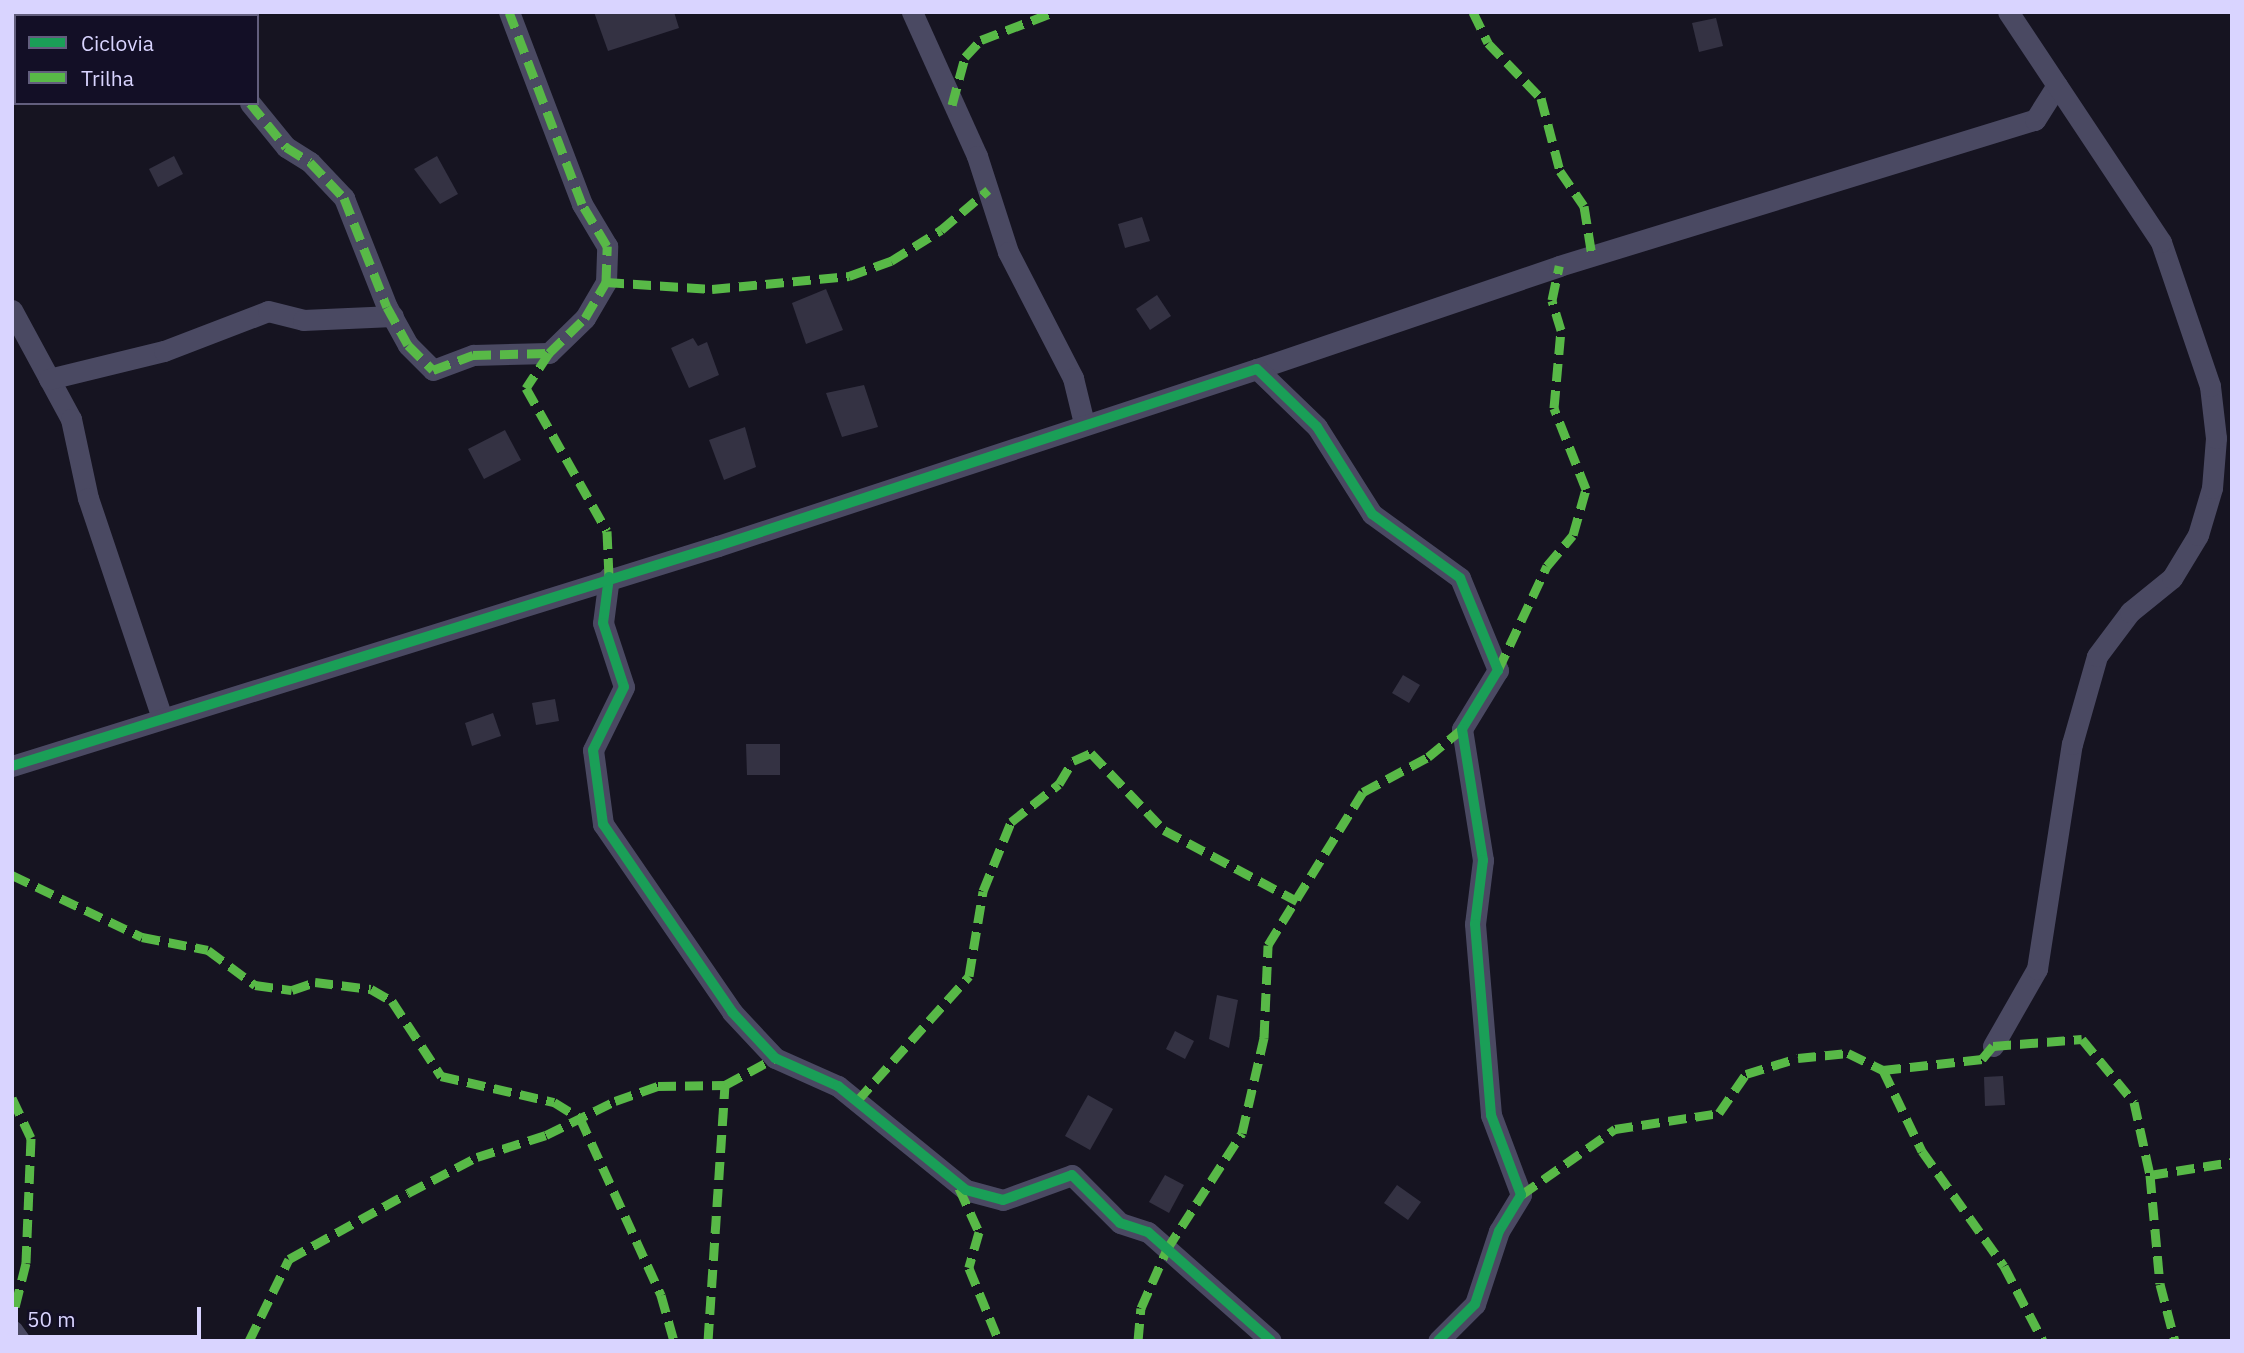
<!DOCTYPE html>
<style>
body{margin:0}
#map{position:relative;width:2244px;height:1353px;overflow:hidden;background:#161421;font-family:"IBM Plex Sans",sans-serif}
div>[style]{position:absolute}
.building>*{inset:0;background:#343243}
.street>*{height:21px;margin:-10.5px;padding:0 10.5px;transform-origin:10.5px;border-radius:10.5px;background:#4a4962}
.quiet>*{height:9px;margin-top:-4.5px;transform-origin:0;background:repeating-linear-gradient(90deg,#58b947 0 18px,transparent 0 27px)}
.cycleway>*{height:10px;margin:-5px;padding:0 5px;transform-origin:5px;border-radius:5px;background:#1a9f57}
span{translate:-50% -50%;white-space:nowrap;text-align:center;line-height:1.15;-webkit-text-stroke:5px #130f26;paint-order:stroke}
.frame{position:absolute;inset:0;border:14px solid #d9d4ff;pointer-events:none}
.legend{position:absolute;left:14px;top:14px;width:245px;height:91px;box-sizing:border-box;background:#130f26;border:2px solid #625e7d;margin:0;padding:9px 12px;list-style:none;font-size:21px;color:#d9d4ff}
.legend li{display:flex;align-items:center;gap:14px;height:35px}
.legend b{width:35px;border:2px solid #625e7d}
.scale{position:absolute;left:14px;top:1307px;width:187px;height:32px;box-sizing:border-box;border:4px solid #d9d4ff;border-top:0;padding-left:9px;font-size:21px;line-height:24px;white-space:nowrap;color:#d9d4ff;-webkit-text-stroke:5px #130f26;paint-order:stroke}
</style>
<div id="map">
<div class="building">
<i style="clip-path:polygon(594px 12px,674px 12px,679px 28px,608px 51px)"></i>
<i style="clip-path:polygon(1716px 18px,1723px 46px,1699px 52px,1692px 23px)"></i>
<i style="clip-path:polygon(174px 156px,183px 174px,158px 187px,149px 169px)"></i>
<i style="clip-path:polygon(437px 156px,458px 194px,440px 204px,414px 169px)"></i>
<i style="clip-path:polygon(1142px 217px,1150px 241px,1125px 248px,1118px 224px)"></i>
<i style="clip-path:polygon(826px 289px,843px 330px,806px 344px,792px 303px)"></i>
<i style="clip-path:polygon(1157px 295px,1171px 316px,1150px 330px,1136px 309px)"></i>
<i style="clip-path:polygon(693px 338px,698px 346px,707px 342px,719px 375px,689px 388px,671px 348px)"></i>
<i style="clip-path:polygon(864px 385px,878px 427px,842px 437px,826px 393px)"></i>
<i style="clip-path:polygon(745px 427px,756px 467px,724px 480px,709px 440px)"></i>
<i style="clip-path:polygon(505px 430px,521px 460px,484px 479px,468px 449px)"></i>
<i style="clip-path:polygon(1403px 675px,1420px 685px,1409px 703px,1392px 693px)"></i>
<i style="clip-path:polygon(555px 699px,559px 721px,536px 725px,532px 703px)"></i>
<i style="clip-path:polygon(493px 713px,501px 736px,472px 746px,465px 723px)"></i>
<i style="clip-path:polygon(746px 744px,780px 744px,780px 775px,747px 775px)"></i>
<i style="clip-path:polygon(1217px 995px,1238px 1000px,1229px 1048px,1209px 1039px)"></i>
<i style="clip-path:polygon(1175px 1031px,1194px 1041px,1185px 1059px,1166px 1049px)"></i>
<i style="clip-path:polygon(2003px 1076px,2005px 1105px,1985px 1106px,1984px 1077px)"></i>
<i style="clip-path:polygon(1088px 1095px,1113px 1109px,1090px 1150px,1065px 1136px)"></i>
<i style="clip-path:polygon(1165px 1175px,1184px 1185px,1169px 1213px,1149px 1202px)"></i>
<i style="clip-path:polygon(1397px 1185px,1421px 1202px,1408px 1220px,1384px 1203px)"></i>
</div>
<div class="street">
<i style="left:202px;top:12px;width:4px;rotate:76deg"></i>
<i style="left:912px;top:12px;width:158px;rotate:65.7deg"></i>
<i style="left:977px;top:156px;width:101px;rotate:72.1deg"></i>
<i style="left:1008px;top:252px;width:142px;rotate:62.7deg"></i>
<i style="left:1073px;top:378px;width:46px;rotate:76.3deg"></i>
<i style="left:250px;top:103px;width:57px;rotate:50.7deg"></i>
<i style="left:286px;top:147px;width:28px;rotate:32deg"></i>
<i style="left:310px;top:162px;width:50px;rotate:46.6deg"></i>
<i style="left:344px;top:198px;width:117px;rotate:68.5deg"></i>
<i style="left:387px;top:307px;width:43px;rotate:61.1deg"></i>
<i style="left:408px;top:345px;width:35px;rotate:45deg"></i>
<i style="left:433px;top:370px;width:43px;rotate:-20.6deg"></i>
<i style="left:473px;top:355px;width:76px;rotate:-1.5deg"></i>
<i style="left:549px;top:353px;width:50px;rotate:-44.2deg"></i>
<i style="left:585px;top:318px;width:42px;rotate:-59.7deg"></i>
<i style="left:606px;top:282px;width:36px;rotate:-88deg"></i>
<i style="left:607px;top:246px;width:49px;rotate:-120.8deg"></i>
<i style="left:582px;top:204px;width:205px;rotate:-110.8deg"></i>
<i style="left:12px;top:310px;width:124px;rotate:61.6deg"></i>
<i style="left:71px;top:419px;width:81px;rotate:77.9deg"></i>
<i style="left:88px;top:498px;width:232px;rotate:71.4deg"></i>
<i style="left:1257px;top:369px;width:319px;rotate:-18.8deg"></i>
<i style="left:1559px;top:266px;width:498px;rotate:-17.1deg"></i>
<i style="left:2035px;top:120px;width:41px;rotate:-57.8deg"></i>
<i style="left:49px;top:379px;width:118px;rotate:-13.7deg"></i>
<i style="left:164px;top:351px;width:111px;rotate:-21deg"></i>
<i style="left:268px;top:311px;width:36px;rotate:14deg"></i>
<i style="left:303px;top:320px;width:90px;rotate:-2.5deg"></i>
<i style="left:609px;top:577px;width:46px;rotate:97.4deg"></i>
<i style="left:603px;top:623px;width:67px;rotate:71.8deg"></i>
<i style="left:624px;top:687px;width:70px;rotate:116.2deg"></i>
<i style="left:593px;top:750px;width:75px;rotate:82.3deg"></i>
<i style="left:603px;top:824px;width:228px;rotate:55.5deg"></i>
<i style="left:732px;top:1012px;width:63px;rotate:46.9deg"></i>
<i style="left:775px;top:1058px;width:69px;rotate:24deg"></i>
<i style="left:838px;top:1086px;width:165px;rotate:39.1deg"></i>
<i style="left:966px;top:1190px;width:38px;rotate:15deg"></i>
<i style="left:1003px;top:1200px;width:73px;rotate:-19.9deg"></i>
<i style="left:1072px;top:1175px;width:68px;rotate:45deg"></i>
<i style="left:1120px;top:1223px;width:29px;rotate:18deg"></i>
<i style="left:1148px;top:1232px;width:164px;rotate:41.5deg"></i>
<i style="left:12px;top:766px;width:739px;rotate:-17.31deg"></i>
<i style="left:718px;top:546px;width:567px;rotate:-18.18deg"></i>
<i style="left:1257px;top:369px;width:83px;rotate:44deg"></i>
<i style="left:1317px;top:427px;width:103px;rotate:57.7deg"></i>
<i style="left:1372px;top:514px;width:109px;rotate:36deg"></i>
<i style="left:1460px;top:578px;width:100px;rotate:67.6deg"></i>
<i style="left:1498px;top:670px;width:69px;rotate:121.4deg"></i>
<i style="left:1462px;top:729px;width:133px;rotate:80.9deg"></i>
<i style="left:1483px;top:860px;width:64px;rotate:97.1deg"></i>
<i style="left:1475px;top:924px;width:192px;rotate:85.2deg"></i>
<i style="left:1491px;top:1115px;width:85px;rotate:69.4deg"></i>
<i style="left:1521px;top:1195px;width:42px;rotate:121.4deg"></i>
<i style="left:1499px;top:1231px;width:77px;rotate:108.2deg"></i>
<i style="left:1475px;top:1304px;width:52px;rotate:135deg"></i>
<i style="left:1993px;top:1046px;width:89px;rotate:-60.3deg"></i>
<i style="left:2037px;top:969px;width:228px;rotate:-81.2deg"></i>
<i style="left:2072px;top:744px;width:91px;rotate:-74.1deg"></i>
<i style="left:2097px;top:656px;width:55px;rotate:-53.1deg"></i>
<i style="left:2130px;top:612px;width:54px;rotate:-39deg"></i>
<i style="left:2172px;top:578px;width:50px;rotate:-58.8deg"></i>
<i style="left:2198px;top:535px;width:49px;rotate:-73.4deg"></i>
<i style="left:2212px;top:488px;width:50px;rotate:-85.4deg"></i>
<i style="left:2216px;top:438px;width:52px;rotate:-96.6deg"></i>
<i style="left:2210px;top:386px;width:152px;rotate:-108.8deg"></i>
<i style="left:2161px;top:242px;width:276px;rotate:-123.6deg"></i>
<i style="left:12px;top:1330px;width:14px;rotate:54deg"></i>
</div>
<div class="quiet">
<i style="left:202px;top:12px;width:4px;rotate:76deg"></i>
<i style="left:1473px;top:12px;width:34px;rotate:64deg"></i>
<i style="left:1488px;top:43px;width:76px;rotate:46.1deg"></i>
<i style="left:1541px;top:98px;width:75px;rotate:75.4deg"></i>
<i style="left:1560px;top:171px;width:42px;rotate:55.6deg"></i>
<i style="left:1584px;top:206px;width:51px;rotate:80.9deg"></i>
<i style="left:250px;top:103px;width:57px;rotate:50.7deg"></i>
<i style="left:286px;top:147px;width:28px;rotate:32deg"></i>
<i style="left:310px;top:162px;width:50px;rotate:46.6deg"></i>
<i style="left:344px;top:198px;width:117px;rotate:68.5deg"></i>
<i style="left:387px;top:307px;width:43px;rotate:61.1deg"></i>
<i style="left:408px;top:345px;width:35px;rotate:45deg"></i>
<i style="left:433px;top:370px;width:43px;rotate:-20.6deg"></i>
<i style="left:473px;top:355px;width:76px;rotate:-1.5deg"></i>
<i style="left:549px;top:353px;width:50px;rotate:-44.2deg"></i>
<i style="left:585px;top:318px;width:42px;rotate:-59.7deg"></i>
<i style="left:606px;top:282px;width:36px;rotate:-88deg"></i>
<i style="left:607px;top:246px;width:49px;rotate:-120.8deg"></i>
<i style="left:582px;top:204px;width:205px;rotate:-110.8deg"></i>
<i style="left:952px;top:105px;width:50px;rotate:-74.8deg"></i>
<i style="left:965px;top:57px;width:23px;rotate:-47deg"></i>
<i style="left:981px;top:40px;width:78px;rotate:-21deg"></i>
<i style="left:606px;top:282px;width:106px;rotate:3.8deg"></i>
<i style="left:712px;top:289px;width:138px;rotate:-5.4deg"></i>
<i style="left:849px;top:276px;width:45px;rotate:-19.7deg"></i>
<i style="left:891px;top:261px;width:59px;rotate:-31.8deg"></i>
<i style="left:941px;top:230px;width:62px;rotate:-40.4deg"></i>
<i style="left:549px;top:353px;width:42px;rotate:123.3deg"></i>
<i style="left:526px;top:388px;width:164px;rotate:60.5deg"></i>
<i style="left:607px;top:531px;width:46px;rotate:87.5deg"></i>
<i style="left:1498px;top:670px;width:115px;rotate:-64.8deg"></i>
<i style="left:1547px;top:566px;width:40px;rotate:-50deg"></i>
<i style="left:1573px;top:535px;width:48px;rotate:-74.2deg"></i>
<i style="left:1586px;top:489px;width:87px;rotate:-111.6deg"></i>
<i style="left:1554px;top:408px;width:78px;rotate:-84.9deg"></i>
<i style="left:1561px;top:330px;width:31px;rotate:-107deg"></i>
<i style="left:1552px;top:300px;width:35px;rotate:-78deg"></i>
<i style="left:12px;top:875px;width:144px;rotate:25.5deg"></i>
<i style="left:142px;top:937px;width:67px;rotate:11.1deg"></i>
<i style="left:208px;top:950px;width:59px;rotate:36.7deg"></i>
<i style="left:255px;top:985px;width:37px;rotate:8deg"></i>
<i style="left:292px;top:990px;width:24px;rotate:-19deg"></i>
<i style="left:315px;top:982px;width:56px;rotate:7.1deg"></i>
<i style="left:371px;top:989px;width:24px;rotate:30deg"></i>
<i style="left:392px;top:1001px;width:90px;rotate:56.8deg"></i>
<i style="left:441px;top:1076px;width:116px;rotate:13deg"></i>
<i style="left:554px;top:1102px;width:31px;rotate:32deg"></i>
<i style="left:580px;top:1118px;width:195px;rotate:65.4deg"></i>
<i style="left:661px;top:1295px;width:48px;rotate:74.2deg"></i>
<i style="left:1883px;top:1070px;width:100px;rotate:-6.3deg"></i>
<i style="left:1982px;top:1059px;width:17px;rotate:-50deg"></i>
<i style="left:1993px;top:1046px;width:89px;rotate:-4.5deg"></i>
<i style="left:2082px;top:1039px;width:82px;rotate:50.5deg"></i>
<i style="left:2134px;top:1102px;width:75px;rotate:77.6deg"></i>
<i style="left:2150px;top:1175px;width:109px;rotate:84.8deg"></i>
<i style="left:2160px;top:1284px;width:59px;rotate:75.3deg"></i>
<i style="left:12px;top:1098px;width:44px;rotate:64.6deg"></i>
<i style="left:31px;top:1138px;width:125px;rotate:92.3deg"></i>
<i style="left:26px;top:1263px;width:58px;rotate:104deg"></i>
<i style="left:857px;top:1101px;width:168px;rotate:-48.1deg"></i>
<i style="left:969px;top:976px;width:86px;rotate:-80.6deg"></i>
<i style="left:983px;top:891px;width:74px;rotate:-67.9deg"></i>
<i style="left:1011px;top:822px;width:61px;rotate:-38.4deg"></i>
<i style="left:1059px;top:784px;width:27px;rotate:-59deg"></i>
<i style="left:1073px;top:761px;width:20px;rotate:-24deg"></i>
<i style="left:1091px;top:753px;width:106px;rotate:46.5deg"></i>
<i style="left:1164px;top:830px;width:151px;rotate:28.1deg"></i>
<i style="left:2150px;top:1175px;width:83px;rotate:-9deg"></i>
<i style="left:959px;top:1188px;width:48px;rotate:65.6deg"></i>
<i style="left:979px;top:1232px;width:37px;rotate:106deg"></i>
<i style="left:969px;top:1268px;width:79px;rotate:67.7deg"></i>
<i style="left:1521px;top:1195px;width:115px;rotate:-35.1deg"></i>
<i style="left:1615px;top:1129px;width:105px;rotate:-8.7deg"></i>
<i style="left:1719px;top:1113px;width:47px;rotate:-55.3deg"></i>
<i style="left:1746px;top:1074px;width:54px;rotate:-17.1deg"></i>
<i style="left:1798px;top:1058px;width:50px;rotate:-5.7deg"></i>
<i style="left:1848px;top:1053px;width:39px;rotate:26deg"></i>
<i style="left:1883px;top:1070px;width:90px;rotate:64.3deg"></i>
<i style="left:1922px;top:1151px;width:141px;rotate:54.5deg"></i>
<i style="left:2004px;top:1266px;width:85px;rotate:62.5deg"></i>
<i style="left:249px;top:1341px;width:91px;rotate:-64deg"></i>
<i style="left:289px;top:1259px;width:136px;rotate:-29deg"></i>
<i style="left:408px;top:1193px;width:78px;rotate:-27.6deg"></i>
<i style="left:477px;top:1157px;width:72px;rotate:-17.7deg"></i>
<i style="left:546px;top:1135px;width:77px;rotate:-26.2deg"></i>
<i style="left:615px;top:1101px;width:46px;rotate:-19.2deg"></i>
<i style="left:658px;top:1086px;width:67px;rotate:-0.9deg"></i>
<i style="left:725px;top:1085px;width:57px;rotate:-28.4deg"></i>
<i style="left:708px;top:1341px;width:257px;rotate:-86.2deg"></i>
<i style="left:1138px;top:1341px;width:33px;rotate:-85deg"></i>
<i style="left:1141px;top:1308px;width:64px;rotate:-66.2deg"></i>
<i style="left:1167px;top:1249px;width:138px;rotate:-57.1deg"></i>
<i style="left:1242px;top:1133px;width:98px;rotate:-77deg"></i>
<i style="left:1264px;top:1038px;width:93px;rotate:-87.5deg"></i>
<i style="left:1268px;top:945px;width:180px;rotate:-58.2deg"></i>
<i style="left:1363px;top:792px;width:74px;rotate:-28.3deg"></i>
<i style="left:1428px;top:757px;width:44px;rotate:-39.5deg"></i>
</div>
<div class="cycleway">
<i style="left:609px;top:577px;width:46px;rotate:97.4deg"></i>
<i style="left:603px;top:623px;width:67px;rotate:71.8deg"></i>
<i style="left:624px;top:687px;width:70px;rotate:116.2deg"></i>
<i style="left:593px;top:750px;width:75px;rotate:82.3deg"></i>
<i style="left:603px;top:824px;width:228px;rotate:55.5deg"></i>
<i style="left:732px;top:1012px;width:63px;rotate:46.9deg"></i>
<i style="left:775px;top:1058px;width:69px;rotate:24deg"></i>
<i style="left:838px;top:1086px;width:165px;rotate:39.1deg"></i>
<i style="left:966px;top:1190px;width:38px;rotate:15deg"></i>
<i style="left:1003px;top:1200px;width:73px;rotate:-19.9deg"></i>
<i style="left:1072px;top:1175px;width:68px;rotate:45deg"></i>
<i style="left:1120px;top:1223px;width:29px;rotate:18deg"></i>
<i style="left:1148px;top:1232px;width:164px;rotate:41.5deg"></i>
<i style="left:12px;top:766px;width:739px;rotate:-17.31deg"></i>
<i style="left:718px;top:546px;width:567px;rotate:-18.18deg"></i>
<i style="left:1257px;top:369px;width:83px;rotate:44deg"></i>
<i style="left:1317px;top:427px;width:103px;rotate:57.7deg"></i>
<i style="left:1372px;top:514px;width:109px;rotate:36deg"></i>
<i style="left:1460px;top:578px;width:100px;rotate:67.6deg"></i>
<i style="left:1498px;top:670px;width:69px;rotate:121.4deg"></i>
<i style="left:1462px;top:729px;width:133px;rotate:80.9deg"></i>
<i style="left:1483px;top:860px;width:64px;rotate:97.1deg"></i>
<i style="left:1475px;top:924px;width:192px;rotate:85.2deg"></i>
<i style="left:1491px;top:1115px;width:85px;rotate:69.4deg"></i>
<i style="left:1521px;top:1195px;width:42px;rotate:121.4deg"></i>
<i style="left:1499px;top:1231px;width:77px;rotate:108.2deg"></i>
<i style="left:1475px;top:1304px;width:52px;rotate:135deg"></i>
</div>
<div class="frame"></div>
<ul class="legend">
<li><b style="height:9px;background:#1a9f57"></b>Ciclovia</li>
<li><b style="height:9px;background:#58b947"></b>Trilha</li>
</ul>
<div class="scale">50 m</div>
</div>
